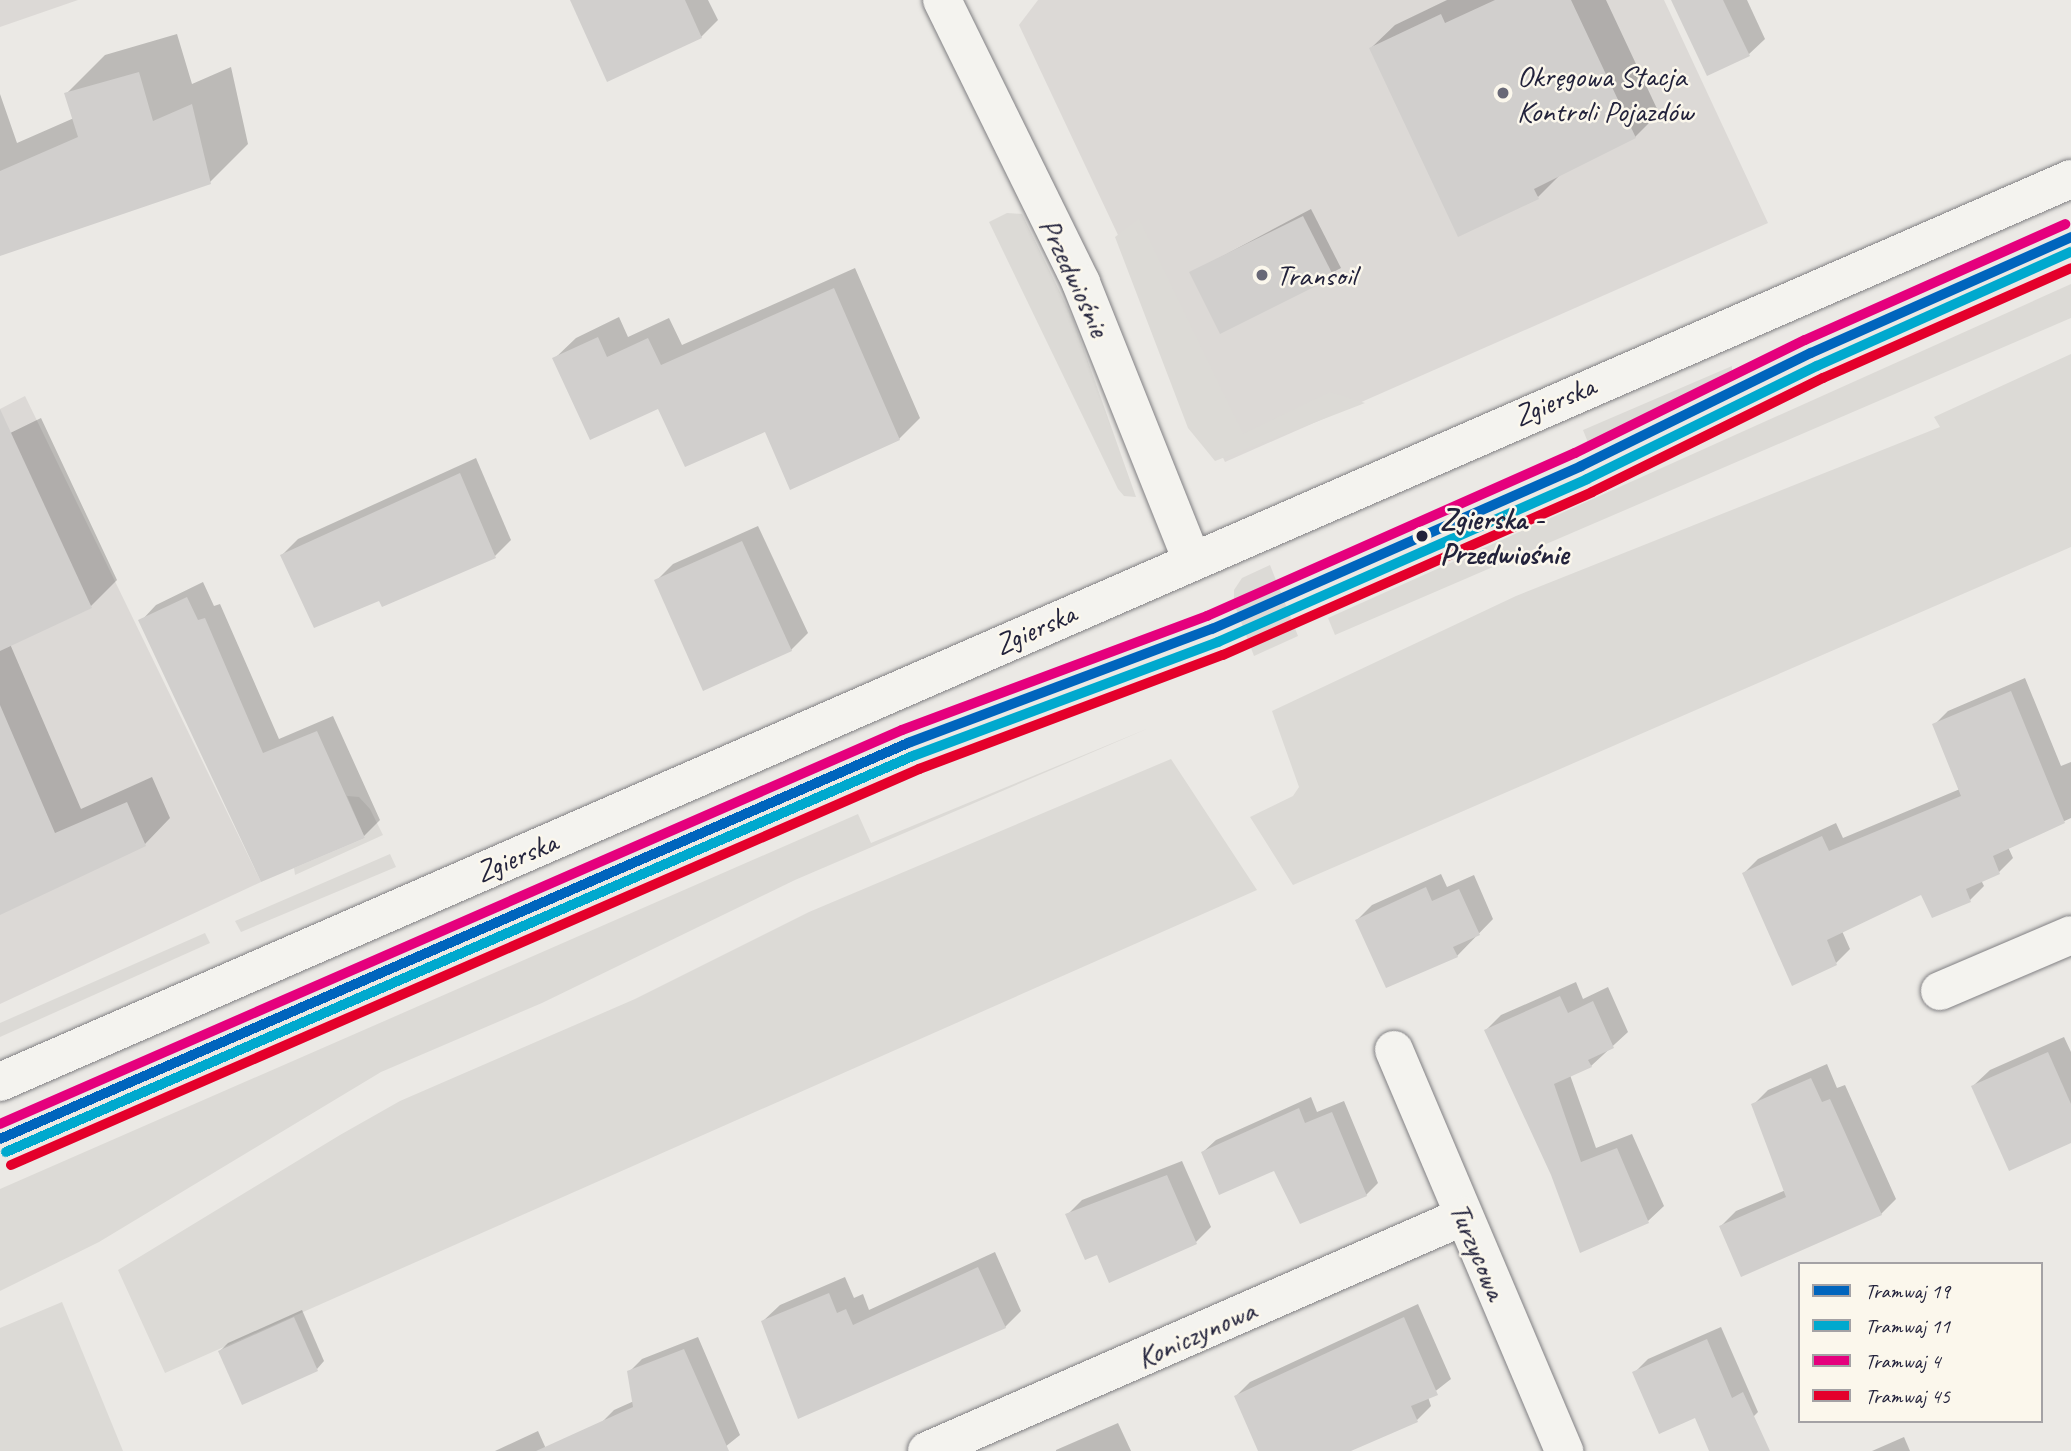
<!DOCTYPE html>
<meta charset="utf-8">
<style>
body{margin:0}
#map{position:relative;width:2071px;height:1451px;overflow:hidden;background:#ebe9e5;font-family:Caveat,sans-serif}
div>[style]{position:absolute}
.built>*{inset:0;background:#dcd9d6}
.green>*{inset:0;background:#dcdad6}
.shadow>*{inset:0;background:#0003}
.building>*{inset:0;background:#d1cfcd}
.roads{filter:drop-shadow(0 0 2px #818083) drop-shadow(0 0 2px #818083)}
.minor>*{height:38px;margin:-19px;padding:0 19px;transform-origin:19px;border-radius:19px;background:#f4f3ef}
.secondary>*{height:38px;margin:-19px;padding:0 19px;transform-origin:19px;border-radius:19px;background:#f4f3ef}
.tram-1>*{height:10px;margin:-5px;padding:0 5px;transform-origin:5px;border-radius:5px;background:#0065bd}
.tram-2>*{height:10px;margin:-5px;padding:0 5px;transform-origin:5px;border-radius:5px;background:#00a9ce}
.tram-3>*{height:10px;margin:-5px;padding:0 5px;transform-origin:5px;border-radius:5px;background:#e5007d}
.tram-4>*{height:10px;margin:-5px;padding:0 5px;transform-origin:5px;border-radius:5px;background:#e4002b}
.dots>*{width:19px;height:19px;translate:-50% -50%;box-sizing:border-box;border:4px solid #fbf7ec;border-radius:50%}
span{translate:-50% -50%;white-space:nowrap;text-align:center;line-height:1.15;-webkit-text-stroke:5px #fbf7ec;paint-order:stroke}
.poi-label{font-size:30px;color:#22223b}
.left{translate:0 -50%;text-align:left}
.street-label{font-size:30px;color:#22223b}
.stop-label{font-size:30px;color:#22223b;font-weight:700}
.legend{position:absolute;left:1798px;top:1262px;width:245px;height:161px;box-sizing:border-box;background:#fbf7ec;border:2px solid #a4a2a5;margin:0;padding:9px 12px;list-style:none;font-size:21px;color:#22223b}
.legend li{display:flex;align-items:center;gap:14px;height:35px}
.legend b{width:35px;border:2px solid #a4a2a5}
</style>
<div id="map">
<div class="built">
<i style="clip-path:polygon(0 0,78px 0,0 27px)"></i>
<i style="clip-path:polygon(1038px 0,1664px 0,1768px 223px,1225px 462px,1019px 25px)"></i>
<i style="clip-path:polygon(25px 396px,261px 882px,0 1004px,0 409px)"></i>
</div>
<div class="green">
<i style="clip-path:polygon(1007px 213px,1022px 214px,1073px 319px,1136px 497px,1124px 496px,1118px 489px,989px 222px)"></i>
<i style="clip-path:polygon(1139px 219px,1243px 434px,1330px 392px,1365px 403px,1215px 461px,1188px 428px,1115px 237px)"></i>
<i style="clip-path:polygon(2071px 284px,2071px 318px,1335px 635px,1328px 618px)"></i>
<i style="clip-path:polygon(2071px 354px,2071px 547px,1293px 885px,1250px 817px,1293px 796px,1299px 787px,1272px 711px,1516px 596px,1940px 427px,1934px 417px)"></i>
<i style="clip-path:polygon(1732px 366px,1732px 378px,1591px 450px,1583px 430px)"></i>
<i style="clip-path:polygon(1270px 565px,1298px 636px,1254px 656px,1234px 603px,1234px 590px,1242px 578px)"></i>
<i style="clip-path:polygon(1149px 728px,795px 880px,542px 1003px,381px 1072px,99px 1242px,0 1291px,0 1189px,858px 814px,871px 843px)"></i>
<i style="clip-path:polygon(1171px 759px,1257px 890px,165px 1373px,118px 1270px,340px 1135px,400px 1101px,635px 999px,809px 912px)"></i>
<i style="clip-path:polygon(347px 796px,359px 797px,370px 809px,383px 835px,295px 875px,294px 868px,365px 838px)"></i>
<i style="clip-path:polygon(390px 854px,396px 867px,241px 932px,235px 921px)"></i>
<i style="clip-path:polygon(205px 933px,210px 943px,0 1037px,0 1023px)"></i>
<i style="clip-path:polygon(62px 1302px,123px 1451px,0 1451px,0 1328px)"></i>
</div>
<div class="shadow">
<i style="clip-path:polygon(572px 0,708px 0,718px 20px,701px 37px)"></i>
<i style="clip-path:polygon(1447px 0,1606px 0,1659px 113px,1635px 137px,1563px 172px,1538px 197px,1371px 48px,1395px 25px)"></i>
<i style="clip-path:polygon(1673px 0,1747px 0,1765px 39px,1748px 55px)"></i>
<i style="clip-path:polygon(177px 34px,192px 84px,231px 67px,248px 144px,210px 182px,0 254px,0 94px,17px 143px,74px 118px,66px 94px,105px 55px)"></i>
<i style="clip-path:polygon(1311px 209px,1341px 268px,1221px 331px,1191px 273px)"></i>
<i style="clip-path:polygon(855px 268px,920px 418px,899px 439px,766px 430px,659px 407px,554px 359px,576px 338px,619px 317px,628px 337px,669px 318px,682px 345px)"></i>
<i style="clip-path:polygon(41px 418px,117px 580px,91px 606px,10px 644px,81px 809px,152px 777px,170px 818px,145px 844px,0 913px,0 438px)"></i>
<i style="clip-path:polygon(476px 458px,511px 540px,495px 556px,380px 599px,282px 555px,298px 539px)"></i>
<i style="clip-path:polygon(758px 526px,808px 633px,791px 650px,656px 581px,673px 564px)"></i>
<i style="clip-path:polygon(203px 582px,214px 606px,220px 604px,279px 739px,333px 716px,380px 820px,364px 836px,262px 880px,141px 621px,156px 605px)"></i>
<i style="clip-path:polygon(2025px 678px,2061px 766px,2071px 762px,2071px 818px,2008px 847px,2013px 858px,1999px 872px,1981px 880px,1984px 886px,1970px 900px,1922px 892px,1842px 931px,1850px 949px,1836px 963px,1744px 873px,1758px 859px,1836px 823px,1843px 838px,1960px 789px,1934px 725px,1948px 711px)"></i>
<i style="clip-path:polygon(1441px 874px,1447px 887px,1474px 875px,1493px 919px,1457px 956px,1357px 920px,1372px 905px)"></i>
<i style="clip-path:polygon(1576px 982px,1583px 999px,1608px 987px,1628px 1032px,1591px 1066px,1570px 1075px,1596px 1148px,1632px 1134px,1664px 1206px,1648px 1221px,1581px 1250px,1552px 1174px,1486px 1030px,1501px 1015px)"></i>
<i style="clip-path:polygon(2064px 1037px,2071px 1052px,2071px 1141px,1973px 1086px,1990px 1070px)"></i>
<i style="clip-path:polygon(1827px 1064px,1837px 1088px,1845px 1085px,1896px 1199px,1881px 1214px,1721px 1226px,1736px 1211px,1786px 1190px,1753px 1105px,1768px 1090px)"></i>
<i style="clip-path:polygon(1311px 1097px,1317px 1112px,1344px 1101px,1378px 1183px,1366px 1195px,1203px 1152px,1216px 1140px)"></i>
<i style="clip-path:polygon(1182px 1161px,1211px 1227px,1196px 1242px,1098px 1253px,1067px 1215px,1082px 1200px)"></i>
<i style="clip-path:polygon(995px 1252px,1021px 1311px,1005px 1327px,799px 1417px,763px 1321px,780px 1305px,845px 1277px,854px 1298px,863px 1294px,869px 1310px)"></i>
<i style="clip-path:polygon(1418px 1304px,1451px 1379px,1428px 1397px,1431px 1406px,1417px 1420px,1346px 1451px,1260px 1451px,1236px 1396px,1250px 1382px)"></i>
<i style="clip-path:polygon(302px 1310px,324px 1361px,317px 1369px,220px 1351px,228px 1343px)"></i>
<i style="clip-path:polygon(1721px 1327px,1758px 1412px,1744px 1426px,1696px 1416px,1634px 1373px,1648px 1359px)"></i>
<i style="clip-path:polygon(698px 1337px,740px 1435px,720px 1451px,613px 1451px,601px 1423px,614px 1410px,634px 1401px,629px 1372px,642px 1359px)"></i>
<i style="clip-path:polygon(1118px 1423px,1131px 1451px,1056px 1451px,1056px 1450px)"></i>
<i style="clip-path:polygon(538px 1431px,547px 1451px,495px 1451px)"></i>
<i style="clip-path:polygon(1904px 1437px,1910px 1451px,1872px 1451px)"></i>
</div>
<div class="building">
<i style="clip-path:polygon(570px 0,685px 0,702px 38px,607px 82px)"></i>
<i style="clip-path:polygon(1495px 0,1571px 0,1636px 138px,1534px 189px,1539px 199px,1458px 237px,1369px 48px,1441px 14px,1445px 23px)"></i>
<i style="clip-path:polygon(1671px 0,1723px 0,1750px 56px,1707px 76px)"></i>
<i style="clip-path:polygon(139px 72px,153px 121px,192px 104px,211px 184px,0 256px,0 171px,78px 137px,64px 93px)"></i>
<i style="clip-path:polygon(1303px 216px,1334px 277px,1220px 334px,1189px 272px)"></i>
<i style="clip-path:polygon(834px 288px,900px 440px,790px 490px,765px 432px,685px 467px,658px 409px,590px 440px,552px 358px,598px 337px,607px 357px,648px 338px,661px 365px)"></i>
<i style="clip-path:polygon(0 409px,92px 608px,0 651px)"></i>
<i style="clip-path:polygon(460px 473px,496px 558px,382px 607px,379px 601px,314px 628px,280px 555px)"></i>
<i style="clip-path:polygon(742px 541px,792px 651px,703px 691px,654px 580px)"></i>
<i style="clip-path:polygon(187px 597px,198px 620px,205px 618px,263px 753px,317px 731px,365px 838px,261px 882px,138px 620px)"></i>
<i style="clip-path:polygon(2011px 691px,2065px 823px,1993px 856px,2000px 874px,1966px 889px,1971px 902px,1932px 918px,1921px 895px,1827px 940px,1837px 965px,1792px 986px,1742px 873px,1822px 836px,1829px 851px,1961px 796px,1932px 724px)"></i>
<i style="clip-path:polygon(0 705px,55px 833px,127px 802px,146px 846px,0 915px)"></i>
<i style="clip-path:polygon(1426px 887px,1432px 901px,1459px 889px,1480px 935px,1453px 947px,1458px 957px,1386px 988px,1355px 920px)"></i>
<i style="clip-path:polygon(1560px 996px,1568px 1013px,1593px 1001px,1614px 1048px,1588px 1060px,1592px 1067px,1554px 1084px,1581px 1162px,1617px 1148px,1649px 1223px,1580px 1253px,1551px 1175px,1484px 1030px)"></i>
<i style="clip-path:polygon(2048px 1052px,2071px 1104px,2071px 1143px,2009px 1171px,1971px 1086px)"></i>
<i style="clip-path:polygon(1811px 1078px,1822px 1102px,1830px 1099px,1882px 1215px,1741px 1277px,1719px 1226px,1786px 1197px,1751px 1104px)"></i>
<i style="clip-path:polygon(1299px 1108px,1305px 1123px,1332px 1112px,1367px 1196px,1300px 1224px,1274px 1171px,1219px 1195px,1201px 1152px)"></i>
<i style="clip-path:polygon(1167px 1175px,1197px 1244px,1109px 1283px,1097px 1255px,1085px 1260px,1065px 1214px)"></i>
<i style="clip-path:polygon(978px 1267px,1006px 1328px,798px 1419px,761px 1321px,829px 1293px,837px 1313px,846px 1309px,853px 1325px)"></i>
<i style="clip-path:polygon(294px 1317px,318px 1371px,242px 1405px,218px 1351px)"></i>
<i style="clip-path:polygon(1404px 1317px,1438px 1395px,1411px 1406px,1418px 1422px,1351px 1451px,1258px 1451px,1234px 1396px)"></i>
<i style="clip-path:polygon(1707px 1339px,1732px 1398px,1743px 1392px,1770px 1451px,1709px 1451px,1695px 1418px,1659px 1434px,1632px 1372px)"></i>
<i style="clip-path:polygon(684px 1349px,729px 1451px,536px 1451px,633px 1407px,627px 1371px)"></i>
</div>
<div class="roads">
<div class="minor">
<i style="left:942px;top:0;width:315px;rotate:63.8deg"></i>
<i style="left:1081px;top:283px;width:298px;rotate:68.2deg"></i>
<i style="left:1940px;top:991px;width:142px;rotate:-23.1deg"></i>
<i style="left:1394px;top:1050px;width:436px;rotate:67deg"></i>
<i style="left:927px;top:1451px;width:586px;rotate:-23.63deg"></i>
</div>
<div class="secondary">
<i style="left:0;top:1082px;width:2259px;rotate:-23.56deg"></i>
</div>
</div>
<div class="tram-1">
<i style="left:0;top:1139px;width:991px;rotate:-23.56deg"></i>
<i style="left:908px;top:743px;width:325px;rotate:-20.6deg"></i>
<i style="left:1212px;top:629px;width:403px;rotate:-23.8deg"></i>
<i style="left:1581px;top:466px;width:256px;rotate:-26.2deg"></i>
<i style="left:1811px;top:353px;width:285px;rotate:-24deg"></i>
</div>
<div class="tram-2">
<i style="left:6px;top:1152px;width:990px;rotate:-23.59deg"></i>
<i style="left:913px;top:756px;width:326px;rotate:-20.5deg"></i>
<i style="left:1218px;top:642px;width:403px;rotate:-23.8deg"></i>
<i style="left:1587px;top:479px;width:256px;rotate:-26.2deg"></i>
<i style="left:1817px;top:366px;width:278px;rotate:-24.2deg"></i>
</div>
<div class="tram-3">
<i style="left:0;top:1124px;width:984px;rotate:-23.6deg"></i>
<i style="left:902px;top:730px;width:326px;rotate:-20.5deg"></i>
<i style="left:1207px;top:616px;width:402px;rotate:-23.9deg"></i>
<i style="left:1575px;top:453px;width:256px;rotate:-26.2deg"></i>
<i style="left:1805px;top:340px;width:285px;rotate:-24deg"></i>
</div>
<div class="tram-4">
<i style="left:11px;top:1165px;width:991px;rotate:-23.56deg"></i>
<i style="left:919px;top:769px;width:325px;rotate:-20.6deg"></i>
<i style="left:1223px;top:655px;width:403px;rotate:-23.8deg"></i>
<i style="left:1592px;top:492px;width:258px;rotate:-26.3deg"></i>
<i style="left:1823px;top:378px;width:271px;rotate:-23.9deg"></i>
</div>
<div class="dots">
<i style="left:1503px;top:93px;background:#686876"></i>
<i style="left:1262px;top:275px;background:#686876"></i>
<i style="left:1422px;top:536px;background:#22223b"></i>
</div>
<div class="poi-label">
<span class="left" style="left:1517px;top:93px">Okręgowa Stacja<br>Kontroli Pojazdów</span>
<span class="left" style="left:1276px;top:275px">Transoil</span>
</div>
<div class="street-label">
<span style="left:1075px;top:277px;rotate:65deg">Przedwiośnie</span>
<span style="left:1554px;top:401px;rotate:-23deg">Zgierska</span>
<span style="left:1035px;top:629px;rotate:-24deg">Zgierska</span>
<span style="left:516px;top:857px;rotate:-23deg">Zgierska</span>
<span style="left:1478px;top:1251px;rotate:67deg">Turzycowa</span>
<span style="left:1196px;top:1334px;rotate:-24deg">Koniczynowa</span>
</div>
<div class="stop-label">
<span class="left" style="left:1440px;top:536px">Zgierska -<br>Przedwiośnie</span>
</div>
<ul class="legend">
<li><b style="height:9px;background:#0065bd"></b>Tramwaj 19</li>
<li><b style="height:9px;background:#00a9ce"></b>Tramwaj 11</li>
<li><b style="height:9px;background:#e5007d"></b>Tramwaj 4</li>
<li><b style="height:9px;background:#e4002b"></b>Tramwaj 45</li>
</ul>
</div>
